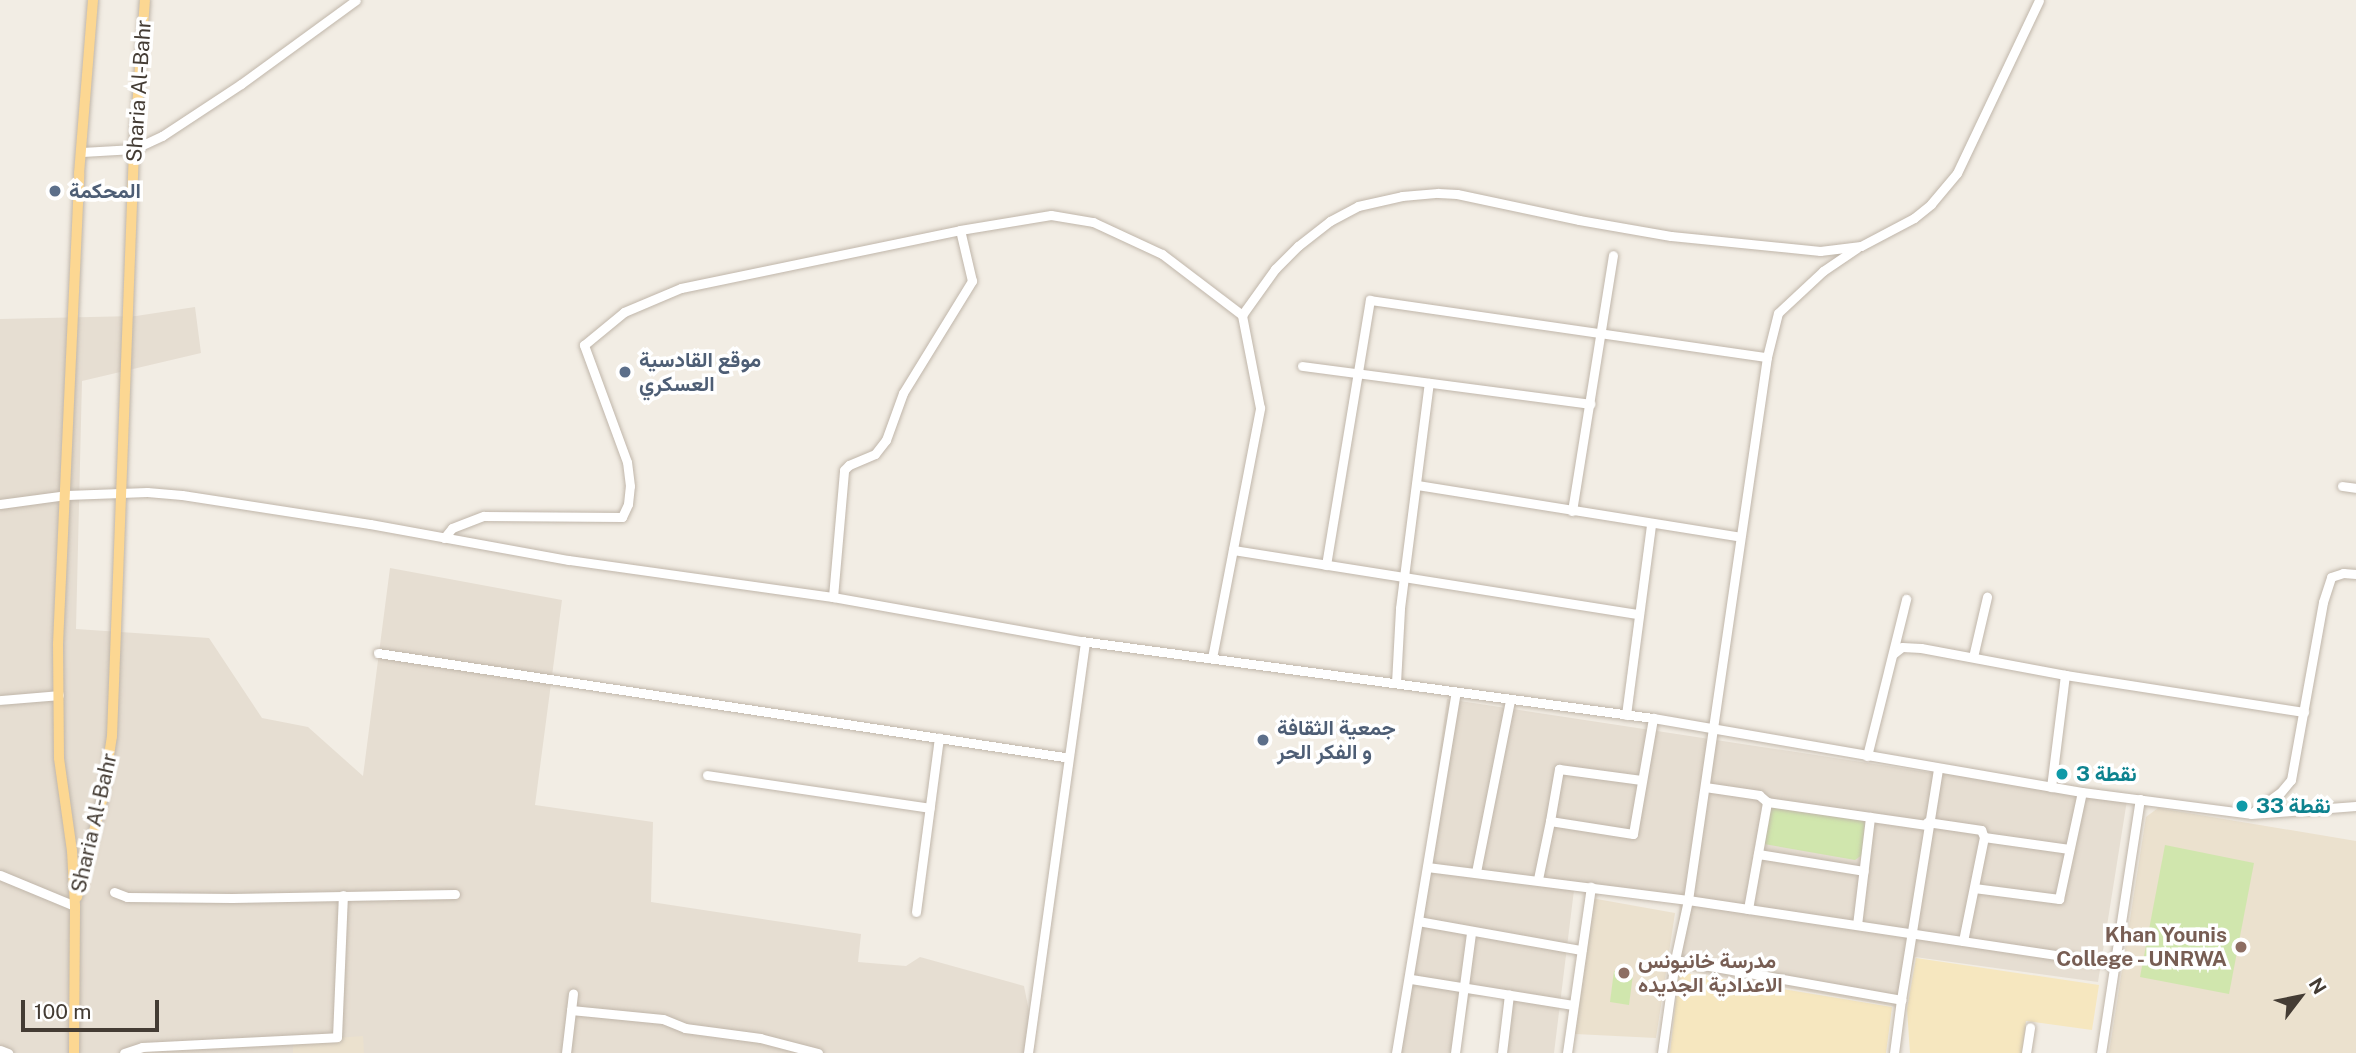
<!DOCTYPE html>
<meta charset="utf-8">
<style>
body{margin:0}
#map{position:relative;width:2356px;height:1053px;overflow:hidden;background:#f2ede4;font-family:"Public Sans",Vazirmatn,sans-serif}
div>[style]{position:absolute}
.residential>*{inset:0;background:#e6ded2}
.education>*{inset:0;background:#ebe1ce}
.green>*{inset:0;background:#d0e6ad}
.sand>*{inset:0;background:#f6e7bf}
.roads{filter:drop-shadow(0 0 2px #c0b6aa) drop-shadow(0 0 2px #c0b6aa)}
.minor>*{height:9px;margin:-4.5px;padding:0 4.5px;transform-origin:4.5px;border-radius:4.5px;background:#fff}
.major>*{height:10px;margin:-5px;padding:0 5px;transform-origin:5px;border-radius:5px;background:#fcd792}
.dots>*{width:19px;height:19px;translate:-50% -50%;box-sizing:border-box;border:4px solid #fff;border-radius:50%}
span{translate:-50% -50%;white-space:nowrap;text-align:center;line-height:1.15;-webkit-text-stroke:7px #fff;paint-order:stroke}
.street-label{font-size:21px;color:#443c34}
.service-label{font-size:21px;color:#4e5e75;font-weight:700}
.left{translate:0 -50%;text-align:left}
.culture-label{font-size:21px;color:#0d838f;font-weight:700}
.education-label{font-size:21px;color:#785e54;font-weight:700}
.right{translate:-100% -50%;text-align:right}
.north{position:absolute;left:2265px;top:962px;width:70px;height:70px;-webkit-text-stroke:5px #fff;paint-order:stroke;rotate:58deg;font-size:19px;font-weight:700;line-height:28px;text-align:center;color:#443c34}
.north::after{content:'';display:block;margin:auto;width:24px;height:32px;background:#443c34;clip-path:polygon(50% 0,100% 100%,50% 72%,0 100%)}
.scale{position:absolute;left:21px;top:1000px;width:138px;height:32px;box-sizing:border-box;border:4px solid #443c34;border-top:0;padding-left:9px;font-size:21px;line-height:24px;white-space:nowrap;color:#443c34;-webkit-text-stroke:5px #fff;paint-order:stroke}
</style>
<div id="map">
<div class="residential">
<i style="clip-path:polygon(195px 307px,201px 353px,82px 381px,76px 629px,209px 638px,262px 718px,308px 727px,363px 776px,390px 568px,562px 600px,535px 805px,653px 822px,651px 902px,861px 934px,858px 962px,906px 966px,920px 957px,1024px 986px,1035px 1041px,1034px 1053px,0 1053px,0 319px,136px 316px)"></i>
<i style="clip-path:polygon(1447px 699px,1927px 772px,2128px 794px,2098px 982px,1915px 957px,1903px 1008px,1675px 969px,1680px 901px,1574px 890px,1554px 1053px,1502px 1053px,1503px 996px,1470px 997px,1458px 1053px,1398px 1053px)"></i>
</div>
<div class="education">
<i style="clip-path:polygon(2158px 808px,2356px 841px,2356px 1053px,2109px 1053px,2146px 817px)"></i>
<i style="clip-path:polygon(1591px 898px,1675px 913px,1656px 1038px,1575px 1034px)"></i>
<i style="clip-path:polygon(363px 1036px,364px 1053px,293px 1053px,293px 1041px)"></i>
</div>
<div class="green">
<i style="clip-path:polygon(1768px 807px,1865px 821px,1862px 855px,1855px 860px,1764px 844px)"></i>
<i style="clip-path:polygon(2165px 845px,2254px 863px,2229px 994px,2140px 977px)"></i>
<i style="clip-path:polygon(1614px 971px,1633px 974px,1629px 1005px,1610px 1002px)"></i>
</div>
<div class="sand">
<i style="clip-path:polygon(1916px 958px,2099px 985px,2092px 1030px,2026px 1021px,2022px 1053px,1910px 1053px,1907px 1009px)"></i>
<i style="clip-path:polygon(1679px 972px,1892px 1007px,1886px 1053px,1670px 1053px)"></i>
</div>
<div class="roads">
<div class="minor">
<i style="left:82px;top:152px;width:52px;rotate:-3.3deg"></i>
<i style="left:134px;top:149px;width:31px;rotate:-25deg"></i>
<i style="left:162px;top:136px;width:95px;rotate:-33.4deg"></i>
<i style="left:241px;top:84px;width:142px;rotate:-36.1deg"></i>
<i style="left:1302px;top:366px;width:291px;rotate:7.5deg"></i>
<i style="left:1417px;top:485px;width:327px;rotate:9.1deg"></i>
<i style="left:2342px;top:486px;width:14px;rotate:8deg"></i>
<i style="left:0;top:504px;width:68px;rotate:-7.7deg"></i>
<i style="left:67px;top:495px;width:80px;rotate:-2.1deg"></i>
<i style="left:147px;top:492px;width:35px;rotate:5deg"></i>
<i style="left:182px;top:495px;width:190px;rotate:8.8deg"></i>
<i style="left:370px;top:524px;width:202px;rotate:10.3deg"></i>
<i style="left:569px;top:560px;width:267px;rotate:8deg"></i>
<i style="left:833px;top:597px;width:252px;rotate:10.1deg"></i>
<i style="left:1081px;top:641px;width:577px;rotate:7.67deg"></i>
<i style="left:1653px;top:718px;width:435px;rotate:9.8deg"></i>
<i style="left:2082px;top:792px;width:170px;rotate:7.4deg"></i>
<i style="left:2251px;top:814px;width:105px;rotate:-4.4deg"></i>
<i style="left:1572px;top:511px;width:259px;rotate:-80.9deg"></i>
<i style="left:444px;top:538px;width:13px;rotate:-51deg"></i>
<i style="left:452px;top:528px;width:34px;rotate:-21deg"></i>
<i style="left:484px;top:516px;width:138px;rotate:0.4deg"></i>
<i style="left:622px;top:517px;width:14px;rotate:-65deg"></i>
<i style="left:628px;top:504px;width:18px;rotate:-84deg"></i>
<i style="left:630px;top:486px;width:24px;rotate:-97deg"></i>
<i style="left:627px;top:462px;width:125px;rotate:-110.2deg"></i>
<i style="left:584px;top:345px;width:52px;rotate:-39.5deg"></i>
<i style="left:624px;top:312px;width:62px;rotate:-22.8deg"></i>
<i style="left:681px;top:288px;width:285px;rotate:-11.7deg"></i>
<i style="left:960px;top:230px;width:92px;rotate:-9.4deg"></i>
<i style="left:1051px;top:215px;width:43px;rotate:9.5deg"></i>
<i style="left:1093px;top:222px;width:76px;rotate:24.9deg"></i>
<i style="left:1162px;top:254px;width:101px;rotate:37.3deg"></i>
<i style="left:1233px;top:550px;width:411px;rotate:9deg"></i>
<i style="left:1326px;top:565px;width:269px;rotate:-80.6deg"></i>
<i style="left:1370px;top:300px;width:401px;rotate:8.2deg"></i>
<i style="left:833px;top:597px;width:127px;rotate:-85deg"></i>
<i style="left:844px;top:470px;width:7px;rotate:-45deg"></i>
<i style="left:849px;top:465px;width:28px;rotate:-23deg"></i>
<i style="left:875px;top:454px;width:18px;rotate:-52deg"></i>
<i style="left:886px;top:440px;width:50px;rotate:-70.1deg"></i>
<i style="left:903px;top:393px;width:132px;rotate:-58.4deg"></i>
<i style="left:972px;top:281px;width:52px;rotate:-103.2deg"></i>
<i style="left:378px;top:653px;width:694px;rotate:8.62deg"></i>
<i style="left:1893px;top:654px;width:11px;rotate:-38deg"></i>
<i style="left:1902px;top:647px;width:19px;rotate:3deg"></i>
<i style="left:1921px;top:648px;width:147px;rotate:10.6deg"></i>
<i style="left:2065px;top:675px;width:113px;rotate:97.1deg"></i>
<i style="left:1973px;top:657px;width:62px;rotate:-76.9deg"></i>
<i style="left:1212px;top:658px;width:255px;rotate:-79.1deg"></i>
<i style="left:1260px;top:408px;width:95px;rotate:-101deg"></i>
<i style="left:1242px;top:315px;width:57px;rotate:-54.3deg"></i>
<i style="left:1275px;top:269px;width:33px;rotate:-45deg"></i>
<i style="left:1298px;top:246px;width:41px;rotate:-38deg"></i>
<i style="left:1330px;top:221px;width:32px;rotate:-28deg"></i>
<i style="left:1358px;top:206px;width:45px;rotate:-12.8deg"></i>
<i style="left:1402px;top:196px;width:36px;rotate:-5deg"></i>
<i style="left:1438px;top:193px;width:19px;rotate:3deg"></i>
<i style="left:1457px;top:194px;width:125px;rotate:12deg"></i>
<i style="left:1579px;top:220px;width:93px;rotate:9.9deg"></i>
<i style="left:1671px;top:236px;width:150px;rotate:5.7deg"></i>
<i style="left:1820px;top:251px;width:41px;rotate:-7deg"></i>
<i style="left:1861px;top:246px;width:60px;rotate:-27.8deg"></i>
<i style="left:1914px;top:218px;width:22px;rotate:-39deg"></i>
<i style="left:1931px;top:204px;width:40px;rotate:-50deg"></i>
<i style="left:1957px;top:173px;width:191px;rotate:-64.6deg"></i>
<i style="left:2065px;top:675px;width:242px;rotate:8.8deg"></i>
<i style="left:1396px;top:683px;width:75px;rotate:-86.9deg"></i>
<i style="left:1400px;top:608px;width:227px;rotate:-82.7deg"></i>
<i style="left:0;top:700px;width:59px;rotate:-4.8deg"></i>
<i style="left:1626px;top:715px;width:192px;rotate:-82.5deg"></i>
<i style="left:1867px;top:756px;width:162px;rotate:-76deg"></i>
<i style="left:707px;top:775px;width:225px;rotate:8.4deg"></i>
<i style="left:1705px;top:787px;width:55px;rotate:8.4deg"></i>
<i style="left:1759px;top:795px;width:11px;rotate:41deg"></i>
<i style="left:2252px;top:813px;width:34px;rotate:-36deg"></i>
<i style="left:2280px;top:793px;width:17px;rotate:-50deg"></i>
<i style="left:2291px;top:780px;width:181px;rotate:-79.8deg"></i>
<i style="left:2323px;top:602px;width:26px;rotate:-72deg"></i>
<i style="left:2331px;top:577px;width:13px;rotate:-18deg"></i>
<i style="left:2343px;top:573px;width:13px;rotate:4deg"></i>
<i style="left:1550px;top:821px;width:53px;rotate:-80.2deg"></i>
<i style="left:1559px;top:769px;width:83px;rotate:7.6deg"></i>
<i style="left:1927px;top:822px;width:55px;rotate:8.4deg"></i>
<i style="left:1981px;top:830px;width:8px;rotate:67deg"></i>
<i style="left:1758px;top:854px;width:107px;rotate:9.1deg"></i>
<i style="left:1427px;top:867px;width:263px;rotate:7.2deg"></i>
<i style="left:1688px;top:900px;width:432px;rotate:8.5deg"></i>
<i style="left:1476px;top:872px;width:174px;rotate:-78.8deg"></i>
<i style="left:0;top:875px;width:81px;rotate:22.5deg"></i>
<i style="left:1538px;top:879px;width:59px;rotate:-78.3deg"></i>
<i style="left:1550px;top:821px;width:84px;rotate:8.9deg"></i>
<i style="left:1633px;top:834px;width:118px;rotate:-80.2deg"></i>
<i style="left:1974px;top:888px;width:86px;rotate:7.4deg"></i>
<i style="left:2059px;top:899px;width:109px;rotate:-77.9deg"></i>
<i style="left:114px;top:892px;width:14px;rotate:21deg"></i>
<i style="left:127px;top:897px;width:105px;rotate:0.5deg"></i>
<i style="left:232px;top:898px;width:223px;rotate:-1deg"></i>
<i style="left:1748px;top:909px;width:109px;rotate:-79.9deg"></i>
<i style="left:1767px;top:802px;width:162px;rotate:8.2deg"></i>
<i style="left:916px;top:912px;width:176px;rotate:-82.5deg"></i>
<i style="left:1418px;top:921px;width:166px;rotate:10.1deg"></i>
<i style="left:1857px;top:925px;width:109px;rotate:-83.1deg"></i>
<i style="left:1963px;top:941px;width:106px;rotate:-78.6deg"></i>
<i style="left:1984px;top:837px;width:86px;rotate:8deg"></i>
<i style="left:1675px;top:960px;width:230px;rotate:10deg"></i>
<i style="left:1901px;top:1000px;width:234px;rotate:-80.9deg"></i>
<i style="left:1411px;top:979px;width:164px;rotate:9.1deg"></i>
<i style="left:571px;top:1010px;width:92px;rotate:5.6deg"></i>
<i style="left:663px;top:1019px;width:24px;rotate:22deg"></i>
<i style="left:685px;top:1028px;width:76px;rotate:7.6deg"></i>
<i style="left:760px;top:1038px;width:60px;rotate:14.5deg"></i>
<i style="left:0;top:1050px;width:9px;rotate:21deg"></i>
<i style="left:124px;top:1053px;width:19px;rotate:-18deg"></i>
<i style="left:142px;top:1047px;width:195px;rotate:-2.9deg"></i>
<i style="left:337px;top:1037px;width:142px;rotate:-87.6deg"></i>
<i style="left:566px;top:1053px;width:60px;rotate:-83.3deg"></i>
<i style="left:1028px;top:1053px;width:415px;rotate:-82.1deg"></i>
<i style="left:1396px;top:1053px;width:366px;rotate:-80.6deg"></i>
<i style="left:1455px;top:1053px;width:121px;rotate:-82.4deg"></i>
<i style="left:1502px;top:1053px;width:59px;rotate:-83.2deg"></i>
<i style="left:1567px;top:1053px;width:168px;rotate:-81.8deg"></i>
<i style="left:1662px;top:1053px;width:94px;rotate:-82deg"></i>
<i style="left:1675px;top:960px;width:61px;rotate:-77.8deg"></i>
<i style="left:1688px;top:900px;width:549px;rotate:-81.72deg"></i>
<i style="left:1767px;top:357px;width:45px;rotate:-76deg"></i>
<i style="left:1778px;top:313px;width:62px;rotate:-43deg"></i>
<i style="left:1823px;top:271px;width:41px;rotate:-34.1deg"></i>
<i style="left:1894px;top:1053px;width:53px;rotate:-82.5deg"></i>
<i style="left:2026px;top:1053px;width:26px;rotate:-81deg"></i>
<i style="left:2101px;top:1053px;width:257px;rotate:-81.3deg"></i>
</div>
<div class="major">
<i style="left:77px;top:897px;width:100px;rotate:-75.5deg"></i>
<i style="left:102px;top:800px;width:65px;rotate:-81.1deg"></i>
<i style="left:112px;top:736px;width:587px;rotate:-87.85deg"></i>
<i style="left:134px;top:149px;width:149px;rotate:-85.8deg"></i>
<i style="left:74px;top:1053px;width:147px;rotate:-89.6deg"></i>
<i style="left:75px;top:906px;width:55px;rotate:-93.1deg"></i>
<i style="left:72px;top:851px;width:94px;rotate:-98deg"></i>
<i style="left:59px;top:758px;width:114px;rotate:-90.5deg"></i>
<i style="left:58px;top:644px;width:470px;rotate:-87.4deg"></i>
<i style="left:79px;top:174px;width:175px;rotate:-85.4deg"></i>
</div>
</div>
<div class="dots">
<i style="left:55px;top:191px;background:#5c6f8a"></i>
<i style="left:625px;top:372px;background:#5c6f8a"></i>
<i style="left:1263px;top:740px;background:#5c6f8a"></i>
<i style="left:2062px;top:774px;background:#0f9aa8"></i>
<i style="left:2242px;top:806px;background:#0f9aa8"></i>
<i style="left:2241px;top:947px;background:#8d6e63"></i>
<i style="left:1624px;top:973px;background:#8d6e63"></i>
</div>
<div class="street-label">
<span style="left:139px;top:91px;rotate:-86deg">Sharia Al-Bahr</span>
<span style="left:94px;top:823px;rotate:-77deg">Sharia Al-Bahr</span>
</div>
<div class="service-label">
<span class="left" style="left:69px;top:191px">المحكمة</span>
<span class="left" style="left:639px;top:372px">موقع القادسية<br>العسكري</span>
<span class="left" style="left:1277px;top:740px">جمعية الثقافة<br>و الفكر الحر</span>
</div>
<div class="culture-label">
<span class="left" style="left:2076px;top:774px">نقطة 3</span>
<span class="left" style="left:2256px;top:806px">نقطة 33</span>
</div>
<div class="education-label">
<span class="right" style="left:2227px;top:947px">Khan Younis<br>College - UNRWA</span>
<span class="left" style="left:1638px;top:973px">مدرسة خانيونس<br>الاعدادية الجديده</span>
</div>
<div class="north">N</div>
<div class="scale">100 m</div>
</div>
